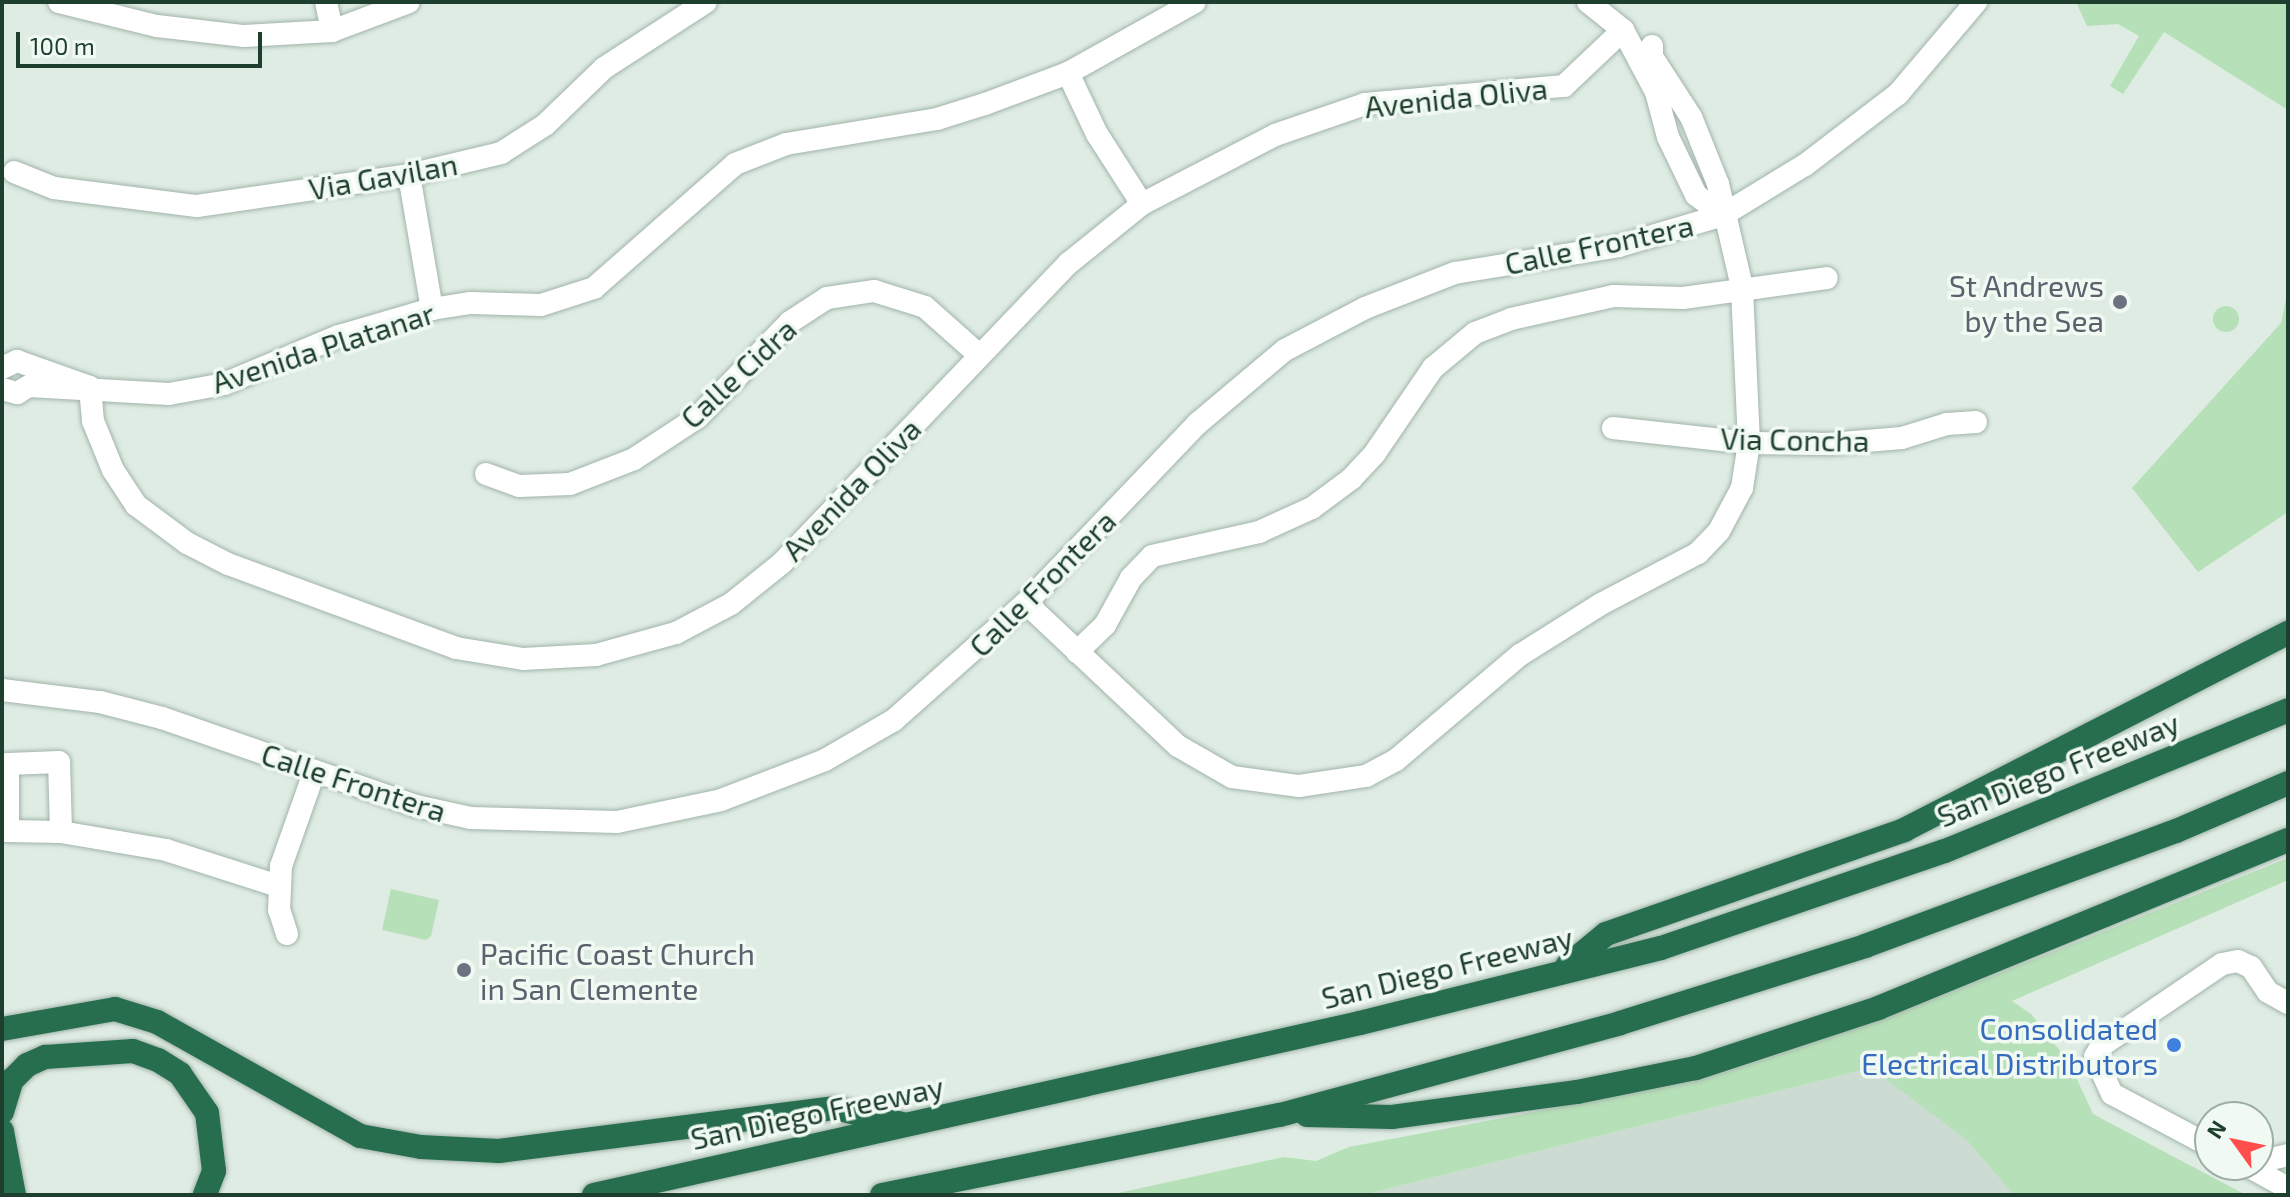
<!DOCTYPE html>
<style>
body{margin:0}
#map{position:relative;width:2290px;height:1197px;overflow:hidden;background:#dfece4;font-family:"Exo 2",sans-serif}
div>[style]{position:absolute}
.built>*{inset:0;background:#cddcd2}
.green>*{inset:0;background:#b6e0b7}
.round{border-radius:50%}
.roads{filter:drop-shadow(0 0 2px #a1b4aa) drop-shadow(0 0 2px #a1b4aa)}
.minor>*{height:22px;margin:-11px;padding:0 11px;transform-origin:11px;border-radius:11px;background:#fff}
.highway>*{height:24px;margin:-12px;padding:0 12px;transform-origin:12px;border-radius:12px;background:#276e4f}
.dots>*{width:22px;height:22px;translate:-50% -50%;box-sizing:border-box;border:4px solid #f0f9f2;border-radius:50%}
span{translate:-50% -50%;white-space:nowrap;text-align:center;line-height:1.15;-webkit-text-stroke:7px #f0f9f2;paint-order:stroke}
.street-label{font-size:30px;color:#1e3e2e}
.worship-label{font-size:30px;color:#5b616d}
.right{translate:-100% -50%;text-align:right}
.left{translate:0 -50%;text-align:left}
.shop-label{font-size:30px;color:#366cbe}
.frame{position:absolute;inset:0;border:4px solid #1e3e2e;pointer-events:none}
.north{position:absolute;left:2194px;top:1101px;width:80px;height:80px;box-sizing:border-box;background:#f0f9f2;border:2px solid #9caea4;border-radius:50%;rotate:303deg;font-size:22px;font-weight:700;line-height:32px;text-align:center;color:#1e3e2e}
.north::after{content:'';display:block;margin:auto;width:28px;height:36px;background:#ff4e4b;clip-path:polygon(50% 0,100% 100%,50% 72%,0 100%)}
.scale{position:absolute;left:16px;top:32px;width:246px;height:36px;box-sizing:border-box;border:4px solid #1e3e2e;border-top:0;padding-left:10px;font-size:24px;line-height:28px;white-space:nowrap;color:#1e3e2e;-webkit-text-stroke:6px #f0f9f2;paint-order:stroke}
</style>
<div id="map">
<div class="built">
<i style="clip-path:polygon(1871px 1068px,2041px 1195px,1363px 1195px)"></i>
</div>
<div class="green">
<i style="clip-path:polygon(2076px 2px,2288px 2px,2288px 110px,2164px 32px,2123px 94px,2110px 86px,2139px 36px,2118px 24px,2087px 26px)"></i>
<i style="clip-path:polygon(2288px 289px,2288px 512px,2198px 572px,2132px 488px,2281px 323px)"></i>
<i class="round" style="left:2213px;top:306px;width:26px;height:26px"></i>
<i style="clip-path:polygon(2288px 858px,2288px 880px,2012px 1001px,2031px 1014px,2069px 1062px,2093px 1114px,2246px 1195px,2014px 1195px,1967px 1140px,1871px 1068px,1363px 1195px,1109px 1195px,1284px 1157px,1316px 1161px,1349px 1147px,1702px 1080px,1877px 1022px)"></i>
<i style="clip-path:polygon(391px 889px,439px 900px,431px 936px,426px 940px,382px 930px)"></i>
</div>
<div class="roads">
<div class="minor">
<i style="left:59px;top:2px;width:101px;rotate:13.8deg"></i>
<i style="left:157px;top:26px;width:88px;rotate:6.6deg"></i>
<i style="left:244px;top:36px;width:88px;rotate:-3.3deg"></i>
<i style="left:332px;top:31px;width:82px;rotate:-20.6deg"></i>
<i style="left:326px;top:2px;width:30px;rotate:78deg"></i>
<i style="left:1588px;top:2px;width:45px;rotate:38.7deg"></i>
<i style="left:1623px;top:30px;width:70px;rotate:62deg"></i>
<i style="left:1656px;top:92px;width:47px;rotate:75.1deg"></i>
<i style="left:1668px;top:137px;width:64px;rotate:64.2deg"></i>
<i style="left:1696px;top:195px;width:34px;rotate:37deg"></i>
<i style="left:1068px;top:73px;width:68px;rotate:64.6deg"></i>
<i style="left:1097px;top:134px;width:83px;rotate:57.3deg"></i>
<i style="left:14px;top:172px;width:43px;rotate:21.8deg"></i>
<i style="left:54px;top:188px;width:144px;rotate:7.2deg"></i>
<i style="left:197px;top:206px;width:214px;rotate:-8.3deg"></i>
<i style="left:409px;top:175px;width:95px;rotate:-13.4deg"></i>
<i style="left:501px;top:153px;width:52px;rotate:-32.5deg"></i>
<i style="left:545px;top:125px;width:82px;rotate:-44deg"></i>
<i style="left:604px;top:68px;width:121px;rotate:-32.9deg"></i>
<i style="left:409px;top:175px;width:136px;rotate:80.3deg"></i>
<i style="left:2px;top:368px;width:17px;rotate:-25deg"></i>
<i style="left:17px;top:361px;width:77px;rotate:19.6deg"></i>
<i style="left:90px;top:387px;width:34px;rotate:85deg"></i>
<i style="left:93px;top:421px;width:53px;rotate:67.8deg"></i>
<i style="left:113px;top:470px;width:42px;rotate:56.7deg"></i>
<i style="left:136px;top:505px;width:64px;rotate:36.7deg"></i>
<i style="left:187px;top:543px;width:46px;rotate:27.1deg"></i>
<i style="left:228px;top:564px;width:243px;rotate:20.2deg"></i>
<i style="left:456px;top:648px;width:68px;rotate:9.3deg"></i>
<i style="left:523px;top:659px;width:73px;rotate:-3.1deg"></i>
<i style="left:596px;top:655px;width:83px;rotate:-15.4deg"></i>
<i style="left:676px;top:633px;width:62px;rotate:-27.8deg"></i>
<i style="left:731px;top:604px;width:65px;rotate:-38.8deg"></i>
<i style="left:782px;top:563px;width:415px;rotate:-46.3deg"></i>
<i style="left:1069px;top:263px;width:94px;rotate:-38.9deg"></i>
<i style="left:1142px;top:204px;width:150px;rotate:-27.4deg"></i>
<i style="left:1275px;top:135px;width:95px;rotate:-19deg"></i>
<i style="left:1365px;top:104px;width:200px;rotate:-5.2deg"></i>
<i style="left:1564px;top:86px;width:81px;rotate:-43.5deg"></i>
<i style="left:2px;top:389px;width:16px;rotate:15deg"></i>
<i style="left:17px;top:393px;width:14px;rotate:-30deg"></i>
<i style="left:29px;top:386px;width:140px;rotate:3.3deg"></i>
<i style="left:169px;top:394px;width:56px;rotate:-10.3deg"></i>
<i style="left:224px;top:384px;width:125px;rotate:-22.7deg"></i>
<i style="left:339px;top:336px;width:97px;rotate:-16.2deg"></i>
<i style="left:432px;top:309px;width:39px;rotate:-9deg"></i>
<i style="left:471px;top:303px;width:70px;rotate:1.6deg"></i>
<i style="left:541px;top:305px;width:56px;rotate:-17.8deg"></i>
<i style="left:594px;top:288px;width:188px;rotate:-41.3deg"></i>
<i style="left:735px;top:164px;width:55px;rotate:-21.4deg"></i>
<i style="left:786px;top:144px;width:153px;rotate:-9.4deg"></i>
<i style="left:937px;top:119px;width:50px;rotate:-17.4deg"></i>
<i style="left:985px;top:104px;width:89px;rotate:-20.5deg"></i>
<i style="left:1068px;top:73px;width:145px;rotate:-29.2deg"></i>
<i style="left:1613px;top:428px;width:137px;rotate:6.3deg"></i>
<i style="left:1749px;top:443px;width:81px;rotate:0.7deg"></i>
<i style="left:1830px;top:444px;width:72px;rotate:-4.8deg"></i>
<i style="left:1902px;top:438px;width:47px;rotate:-17.3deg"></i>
<i style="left:1947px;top:424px;width:29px;rotate:-4deg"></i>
<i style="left:486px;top:474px;width:35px;rotate:20deg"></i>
<i style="left:519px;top:486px;width:51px;rotate:-2.2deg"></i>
<i style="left:570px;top:484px;width:69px;rotate:-21.3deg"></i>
<i style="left:634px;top:459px;width:77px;rotate:-33.3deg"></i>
<i style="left:698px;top:417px;width:132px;rotate:-45.9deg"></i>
<i style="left:790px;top:322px;width:44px;rotate:-33deg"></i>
<i style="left:827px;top:298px;width:48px;rotate:-8.5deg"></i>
<i style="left:874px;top:291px;width:53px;rotate:17.4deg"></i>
<i style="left:925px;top:307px;width:72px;rotate:41.6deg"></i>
<i style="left:1026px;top:603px;width:209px;rotate:43.3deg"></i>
<i style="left:1178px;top:746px;width:62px;rotate:29.9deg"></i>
<i style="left:1232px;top:777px;width:68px;rotate:7.7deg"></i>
<i style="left:1299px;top:786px;width:68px;rotate:-8.5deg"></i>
<i style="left:1366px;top:776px;width:34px;rotate:-28deg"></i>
<i style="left:1396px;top:760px;width:162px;rotate:-40.3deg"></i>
<i style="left:1520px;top:655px;width:96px;rotate:-32.2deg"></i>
<i style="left:1601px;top:604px;width:110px;rotate:-27.7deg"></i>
<i style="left:1698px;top:553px;width:30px;rotate:-46deg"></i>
<i style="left:1719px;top:531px;width:49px;rotate:-61.9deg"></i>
<i style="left:1742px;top:488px;width:46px;rotate:-81.2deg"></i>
<i style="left:1749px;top:443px;width:156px;rotate:-92.6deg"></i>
<i style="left:1742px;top:287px;width:106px;rotate:-103.1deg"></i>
<i style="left:1718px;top:184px;width:72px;rotate:-111.9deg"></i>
<i style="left:1691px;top:117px;width:72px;rotate:-123deg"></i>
<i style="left:1652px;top:57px;width:11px;rotate:-90deg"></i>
<i style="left:1077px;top:652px;width:39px;rotate:-44deg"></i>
<i style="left:1105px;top:625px;width:54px;rotate:-61deg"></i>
<i style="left:1131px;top:578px;width:30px;rotate:-46deg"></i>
<i style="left:1152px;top:556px;width:110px;rotate:-12.6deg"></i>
<i style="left:1259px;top:532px;width:58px;rotate:-24.4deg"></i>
<i style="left:1312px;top:508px;width:49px;rotate:-36.6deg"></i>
<i style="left:1351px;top:479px;width:35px;rotate:-47deg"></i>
<i style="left:1375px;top:453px;width:103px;rotate:-55.7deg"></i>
<i style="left:1433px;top:368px;width:55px;rotate:-39.8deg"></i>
<i style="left:1475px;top:333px;width:39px;rotate:-21deg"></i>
<i style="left:1511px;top:319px;width:105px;rotate:-12.7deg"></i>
<i style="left:1613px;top:296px;width:70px;rotate:1.6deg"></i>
<i style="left:1683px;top:298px;width:145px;rotate:-7.9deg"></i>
<i style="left:2px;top:690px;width:99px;rotate:7deg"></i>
<i style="left:100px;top:702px;width:64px;rotate:14.5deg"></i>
<i style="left:162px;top:718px;width:269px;rotate:19.1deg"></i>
<i style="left:416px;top:806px;width:56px;rotate:12.3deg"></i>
<i style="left:471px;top:818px;width:146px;rotate:1.6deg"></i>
<i style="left:617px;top:822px;width:106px;rotate:-11.9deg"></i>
<i style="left:721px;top:800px;width:111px;rotate:-21deg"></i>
<i style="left:825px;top:760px;width:80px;rotate:-30.1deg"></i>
<i style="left:894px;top:720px;width:176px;rotate:-41.6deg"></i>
<i style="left:1026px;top:603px;width:248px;rotate:-46.3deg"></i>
<i style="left:1197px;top:424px;width:115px;rotate:-40.1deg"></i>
<i style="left:1285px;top:350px;width:90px;rotate:-27.7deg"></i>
<i style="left:1365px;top:308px;width:97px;rotate:-21.3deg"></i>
<i style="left:1455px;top:273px;width:166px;rotate:-9.3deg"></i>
<i style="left:1619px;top:246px;width:109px;rotate:-16.6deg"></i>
<i style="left:1723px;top:215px;width:96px;rotate:-31.4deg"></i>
<i style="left:1805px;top:165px;width:117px;rotate:-37.4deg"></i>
<i style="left:1898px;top:94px;width:121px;rotate:-49.7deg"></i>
<i style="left:61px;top:832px;width:70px;rotate:-91.6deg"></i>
<i style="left:59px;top:762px;width:51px;rotate:177.8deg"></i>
<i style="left:8px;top:764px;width:67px;rotate:90deg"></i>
<i style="left:8px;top:831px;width:53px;rotate:1.1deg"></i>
<i style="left:61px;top:832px;width:107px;rotate:9.7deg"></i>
<i style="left:166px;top:850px;width:118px;rotate:17.8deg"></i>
<i style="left:287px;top:934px;width:25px;rotate:-108deg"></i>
<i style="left:279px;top:910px;width:44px;rotate:-87.4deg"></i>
<i style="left:281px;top:866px;width:99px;rotate:-70.5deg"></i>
<i style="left:2210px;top:1146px;width:111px;rotate:-152deg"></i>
<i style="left:2112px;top:1094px;width:41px;rotate:-114.7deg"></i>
<i style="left:2095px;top:1057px;width:13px;rotate:-61deg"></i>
<i style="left:2101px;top:1046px;width:146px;rotate:-34.1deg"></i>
<i style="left:2222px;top:964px;width:16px;rotate:-11deg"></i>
<i style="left:2238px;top:961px;width:14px;rotate:25deg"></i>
<i style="left:2251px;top:967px;width:30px;rotate:56deg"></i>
<i style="left:2268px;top:992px;width:23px;rotate:29deg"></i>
<i style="left:2258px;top:1162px;width:31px;rotate:-13deg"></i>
<i style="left:2246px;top:1165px;width:48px;rotate:28.7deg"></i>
</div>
<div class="highway">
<i style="left:1567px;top:966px;width:50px;rotate:-39.4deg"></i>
<i style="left:1606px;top:934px;width:316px;rotate:-19.2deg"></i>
<i style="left:1904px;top:830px;width:432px;rotate:-27.2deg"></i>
<i style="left:2px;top:1029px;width:115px;rotate:-10deg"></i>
<i style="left:115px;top:1009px;width:44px;rotate:17.2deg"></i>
<i style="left:157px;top:1022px;width:233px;rotate:29.3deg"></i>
<i style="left:360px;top:1136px;width:62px;rotate:10.2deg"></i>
<i style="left:421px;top:1147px;width:78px;rotate:2.9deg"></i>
<i style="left:499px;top:1151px;width:339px;rotate:-7.3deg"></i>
<i style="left:835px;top:1108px;width:69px;rotate:13.4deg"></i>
<i style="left:2px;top:1112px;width:34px;rotate:-73deg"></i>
<i style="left:12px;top:1080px;width:21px;rotate:-45deg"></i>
<i style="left:27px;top:1065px;width:20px;rotate:-24deg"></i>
<i style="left:45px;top:1057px;width:88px;rotate:-3.9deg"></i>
<i style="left:133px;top:1051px;width:27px;rotate:20deg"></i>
<i style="left:158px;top:1060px;width:26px;rotate:32deg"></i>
<i style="left:180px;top:1074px;width:47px;rotate:55.3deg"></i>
<i style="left:207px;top:1113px;width:58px;rotate:83.1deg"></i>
<i style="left:214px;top:1171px;width:26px;rotate:111deg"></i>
<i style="left:1307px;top:1115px;width:85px;rotate:1.3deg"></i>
<i style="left:1392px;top:1117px;width:187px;rotate:-7.7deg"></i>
<i style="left:1577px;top:1092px;width:121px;rotate:-11.4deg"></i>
<i style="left:1696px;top:1068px;width:192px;rotate:-18.2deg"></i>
<i style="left:1878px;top:1008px;width:443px;rotate:-22.3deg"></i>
<i style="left:2px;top:1131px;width:65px;rotate:79.4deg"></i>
<i style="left:594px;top:1195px;width:785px;rotate:-12.66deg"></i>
<i style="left:1360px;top:1023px;width:310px;rotate:-14deg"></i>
<i style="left:1661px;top:948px;width:300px;rotate:-18.9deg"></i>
<i style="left:1945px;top:851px;width:371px;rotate:-22.3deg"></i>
<i style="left:882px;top:1195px;width:406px;rotate:-11.4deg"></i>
<i style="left:1280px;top:1115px;width:352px;rotate:-15.1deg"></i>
<i style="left:1620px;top:1023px;width:257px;rotate:-17.4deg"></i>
<i style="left:1865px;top:946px;width:332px;rotate:-20.3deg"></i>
<i style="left:2176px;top:831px;width:122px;rotate:-23.2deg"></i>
</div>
</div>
<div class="dots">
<i style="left:2120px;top:302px;background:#6b7280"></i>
<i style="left:464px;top:970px;background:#6b7280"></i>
<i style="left:2174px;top:1045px;background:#3f7fe0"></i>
</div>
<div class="street-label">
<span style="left:1456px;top:97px;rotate:-6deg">Avenida Oliva</span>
<span style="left:383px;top:176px;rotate:-10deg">Via Gavilan</span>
<span style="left:1599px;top:244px;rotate:-12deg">Calle Frontera</span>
<span style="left:323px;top:347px;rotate:-18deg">Avenida Platanar</span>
<span style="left:738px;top:373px;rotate:-43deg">Calle Cidra</span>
<span style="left:1795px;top:439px;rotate:1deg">Via Concha</span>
<span style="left:851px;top:489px;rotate:-46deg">Avenida Oliva</span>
<span style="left:1042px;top:583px;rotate:-45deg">Calle Frontera</span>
<span style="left:2058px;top:769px;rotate:-22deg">San Diego Freeway</span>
<span style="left:354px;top:782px;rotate:18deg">Calle Frontera</span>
<span style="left:1447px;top:967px;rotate:-14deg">San Diego Freeway</span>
<span style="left:817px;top:1112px;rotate:-12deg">San Diego Freeway</span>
</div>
<div class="worship-label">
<span class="right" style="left:2104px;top:302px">St Andrews<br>by the Sea</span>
<span class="left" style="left:480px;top:970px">Pacific Coast Church<br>in San Clemente</span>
</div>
<div class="shop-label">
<span class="right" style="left:2158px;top:1045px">Consolidated<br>Electrical Distributors</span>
</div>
<div class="frame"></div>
<div class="north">N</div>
<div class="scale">100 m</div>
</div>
